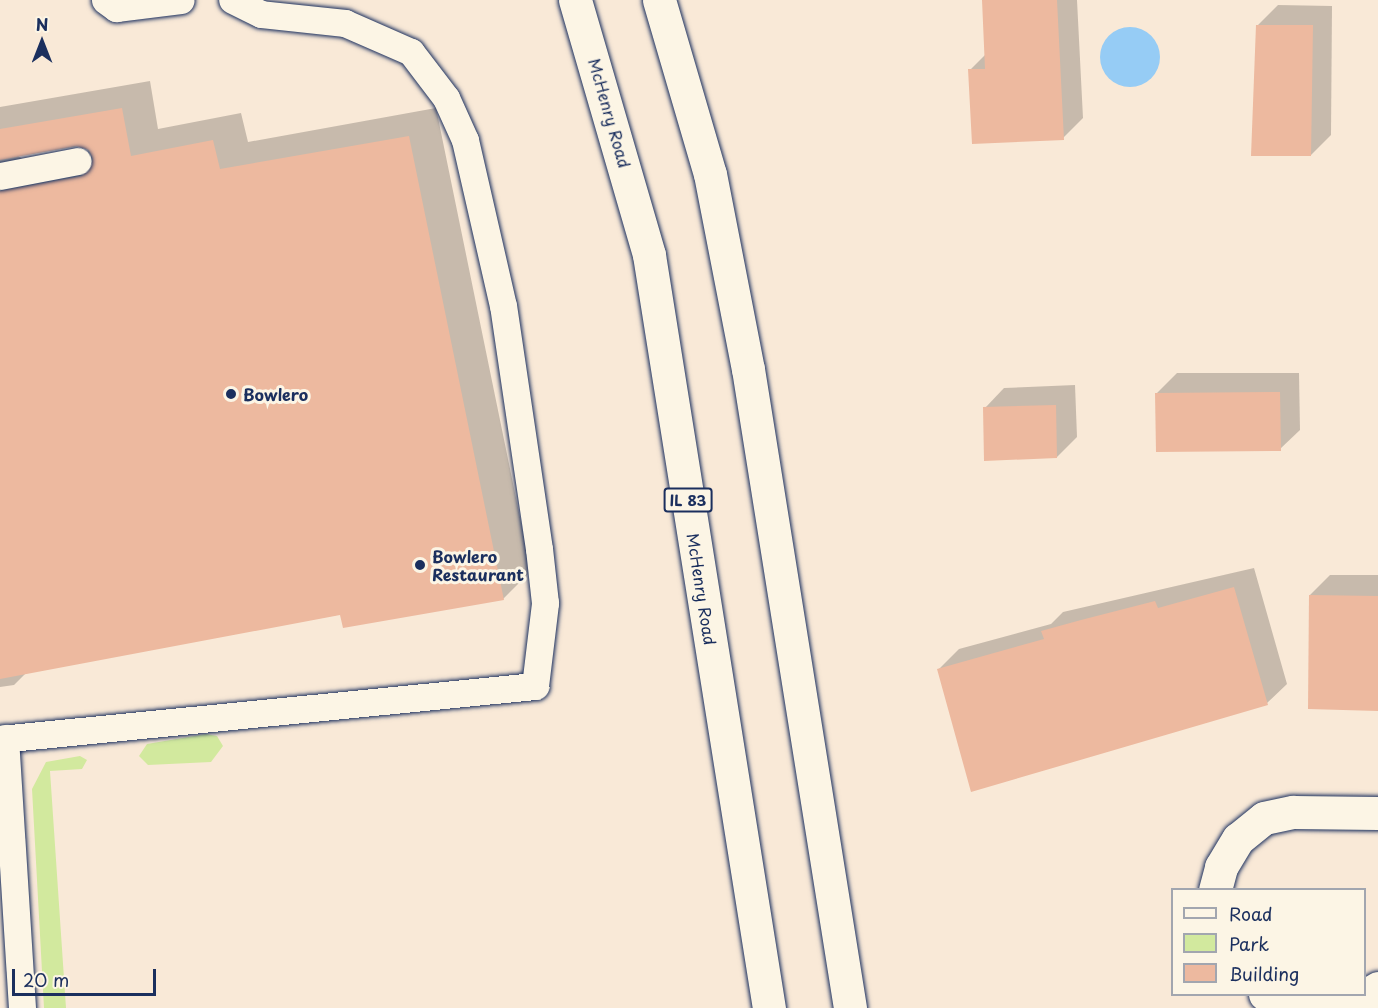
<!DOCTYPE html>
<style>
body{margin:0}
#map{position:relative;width:1378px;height:1008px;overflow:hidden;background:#f9e9d7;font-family:"Playpen Sans",sans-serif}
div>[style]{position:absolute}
.green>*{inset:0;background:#d2e99e}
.water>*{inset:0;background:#96ccf5}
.round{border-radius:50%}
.shadow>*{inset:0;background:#0003}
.building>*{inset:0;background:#edb99f}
.roads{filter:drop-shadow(0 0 2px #1b2f5e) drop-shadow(0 0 2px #1b2f5e)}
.service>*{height:27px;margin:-13.5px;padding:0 13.5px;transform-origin:13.5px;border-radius:13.5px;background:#fcf5e5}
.minor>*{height:33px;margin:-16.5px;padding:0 16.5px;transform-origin:16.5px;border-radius:16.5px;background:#fcf5e5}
.primary>*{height:33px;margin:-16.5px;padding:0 16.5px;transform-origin:16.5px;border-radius:16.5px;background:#fcf5e5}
.dots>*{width:16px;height:16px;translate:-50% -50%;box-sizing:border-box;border:3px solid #fcf5e5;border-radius:50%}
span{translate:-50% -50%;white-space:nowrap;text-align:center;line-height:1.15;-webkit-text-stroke:6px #fcf5e5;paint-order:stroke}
.shield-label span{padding:2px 4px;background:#fcf5e5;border:2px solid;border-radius:4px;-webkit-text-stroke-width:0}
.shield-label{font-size:15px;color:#1b2f5e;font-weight:700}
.street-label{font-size:16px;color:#1b2f5e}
.poi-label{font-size:16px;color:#1b2f5e;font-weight:700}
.left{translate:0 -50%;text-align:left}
.legend{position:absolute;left:1171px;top:888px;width:195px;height:108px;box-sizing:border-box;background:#fcf5e5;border:2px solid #a2a6af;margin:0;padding:8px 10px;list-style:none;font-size:18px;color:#1b2f5e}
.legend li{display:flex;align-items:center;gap:12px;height:30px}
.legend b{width:30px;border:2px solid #a2a6af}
.north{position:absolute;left:12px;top:12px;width:60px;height:60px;-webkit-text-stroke:4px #fcf5e5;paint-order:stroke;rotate:0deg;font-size:16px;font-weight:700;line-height:24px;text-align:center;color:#1b2f5e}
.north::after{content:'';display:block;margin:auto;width:21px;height:27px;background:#1b2f5e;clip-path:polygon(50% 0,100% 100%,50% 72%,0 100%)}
.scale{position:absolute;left:12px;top:969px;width:144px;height:27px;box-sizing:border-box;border:3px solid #1b2f5e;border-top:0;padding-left:8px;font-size:18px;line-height:21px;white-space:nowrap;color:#1b2f5e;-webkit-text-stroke:4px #fcf5e5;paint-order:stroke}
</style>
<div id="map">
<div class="green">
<i style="clip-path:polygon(206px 734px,217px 736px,223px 746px,211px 762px,148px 765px,139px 756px,147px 744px)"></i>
<i style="clip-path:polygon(80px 756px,87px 760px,82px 769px,50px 771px,66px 1008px,44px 1008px,32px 789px,46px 762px)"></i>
</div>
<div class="water">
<i class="round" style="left:1100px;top:27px;width:60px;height:60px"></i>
</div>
<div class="shadow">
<i style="clip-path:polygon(983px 0,1077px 0,1083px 118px,1063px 138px,970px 70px,986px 54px)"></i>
<i style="clip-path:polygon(1278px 5px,1332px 6px,1331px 135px,1311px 155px,1258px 25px)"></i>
<i style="clip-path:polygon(evenodd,150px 81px,158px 129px,241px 113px,248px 142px,436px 108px,531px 571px,503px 599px,342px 614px,27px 672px,14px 685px,0 687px,0 107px,150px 81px,85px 145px,89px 153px,31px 164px,18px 156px,85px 145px)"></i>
<i style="clip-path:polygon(1177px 373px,1299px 373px,1300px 430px,1280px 449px,1157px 393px)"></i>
<i style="clip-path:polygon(1075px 385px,1077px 437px,1057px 457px,985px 408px,1004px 388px)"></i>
<i style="clip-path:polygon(1254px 568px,1287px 684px,1267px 703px,939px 669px,959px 649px,1051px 624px,1063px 612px)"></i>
<i style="clip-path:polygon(1330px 575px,1378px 575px,1378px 710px,1310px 595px)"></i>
</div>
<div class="building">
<i style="clip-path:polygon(982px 0,1057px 0,1064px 140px,972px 144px,968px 69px,985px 69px)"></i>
<i style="clip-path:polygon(1256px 25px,1313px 25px,1311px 156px,1251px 156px)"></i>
<i style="clip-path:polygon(122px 108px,131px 156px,213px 140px,220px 169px,409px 136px,504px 600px,343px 628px,340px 615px,0 679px,0 191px,82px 176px,93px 159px,89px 150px,76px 146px,0 160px,0 129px)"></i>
<i style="clip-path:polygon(1280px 392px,1281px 451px,1156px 452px,1155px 393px)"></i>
<i style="clip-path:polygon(1056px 405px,1057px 458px,984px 461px,983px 407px)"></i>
<i style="clip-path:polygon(1234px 587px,1268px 705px,971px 792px,937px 669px,1044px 639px,1041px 631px,1081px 620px,1155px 601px,1158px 608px)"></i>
<i style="clip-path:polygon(1309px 595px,1378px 596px,1378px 711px,1308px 709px)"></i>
</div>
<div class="roads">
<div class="service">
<i style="left:105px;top:0;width:14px;rotate:36deg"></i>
<i style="left:116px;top:8px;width:65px;rotate:-7deg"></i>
<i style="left:0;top:176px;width:79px;rotate:-10.9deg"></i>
<i style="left:5px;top:738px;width:271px;rotate:86.4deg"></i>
<i style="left:0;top:739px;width:538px;rotate:-5.66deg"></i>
<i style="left:535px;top:686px;width:84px;rotate:-83.1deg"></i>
<i style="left:545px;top:603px;width:54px;rotate:-96.3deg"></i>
<i style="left:539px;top:549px;width:246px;rotate:-98.4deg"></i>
<i style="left:503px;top:306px;width:170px;rotate:-102.9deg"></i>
<i style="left:465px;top:140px;width:46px;rotate:-114.3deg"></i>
<i style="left:446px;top:98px;width:58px;rotate:-127.3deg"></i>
<i style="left:411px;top:52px;width:72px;rotate:-156.3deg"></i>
<i style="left:345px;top:23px;width:84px;rotate:-173.9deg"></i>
<i style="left:261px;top:14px;width:32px;rotate:-154deg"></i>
</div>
<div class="minor">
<i style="left:1215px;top:890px;width:24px;rotate:-75deg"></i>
<i style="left:1221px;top:867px;width:33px;rotate:-59deg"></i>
<i style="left:1238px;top:839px;width:33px;rotate:-39deg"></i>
<i style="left:1264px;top:818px;width:30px;rotate:-12deg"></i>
<i style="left:1293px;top:812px;width:85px;rotate:0.7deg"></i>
<i style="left:1265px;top:994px;width:50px;rotate:16.3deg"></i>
<i style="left:1324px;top:1008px;width:29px;rotate:-10deg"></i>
<i style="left:1353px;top:1003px;width:29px;rotate:-31deg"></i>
</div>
<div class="primary">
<i style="left:575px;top:0;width:266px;rotate:73.8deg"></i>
<i style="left:649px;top:255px;width:763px;rotate:80.95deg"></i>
<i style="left:659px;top:0;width:181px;rotate:73.7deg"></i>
<i style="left:710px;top:174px;width:199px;rotate:79deg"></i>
<i style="left:748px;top:369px;width:647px;rotate:80.93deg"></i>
</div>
</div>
<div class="dots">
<i style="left:231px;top:394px;background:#1b2f5e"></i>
<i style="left:420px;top:565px;background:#1b2f5e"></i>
</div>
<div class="shield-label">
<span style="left:688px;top:500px">IL 83</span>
</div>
<div class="street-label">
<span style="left:610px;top:113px;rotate:74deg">McHenry Road</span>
<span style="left:702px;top:589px;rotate:81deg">McHenry Road</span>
</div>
<div class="poi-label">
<span class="left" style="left:243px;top:394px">Bowlero</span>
<span class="left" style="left:432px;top:565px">Bowlero<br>Restaurant</span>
</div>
<ul class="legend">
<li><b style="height:8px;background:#fcf5e5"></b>Road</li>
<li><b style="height:16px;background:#d2e99e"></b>Park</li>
<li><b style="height:16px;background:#edb99f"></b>Building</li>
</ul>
<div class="north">N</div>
<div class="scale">20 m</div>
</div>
